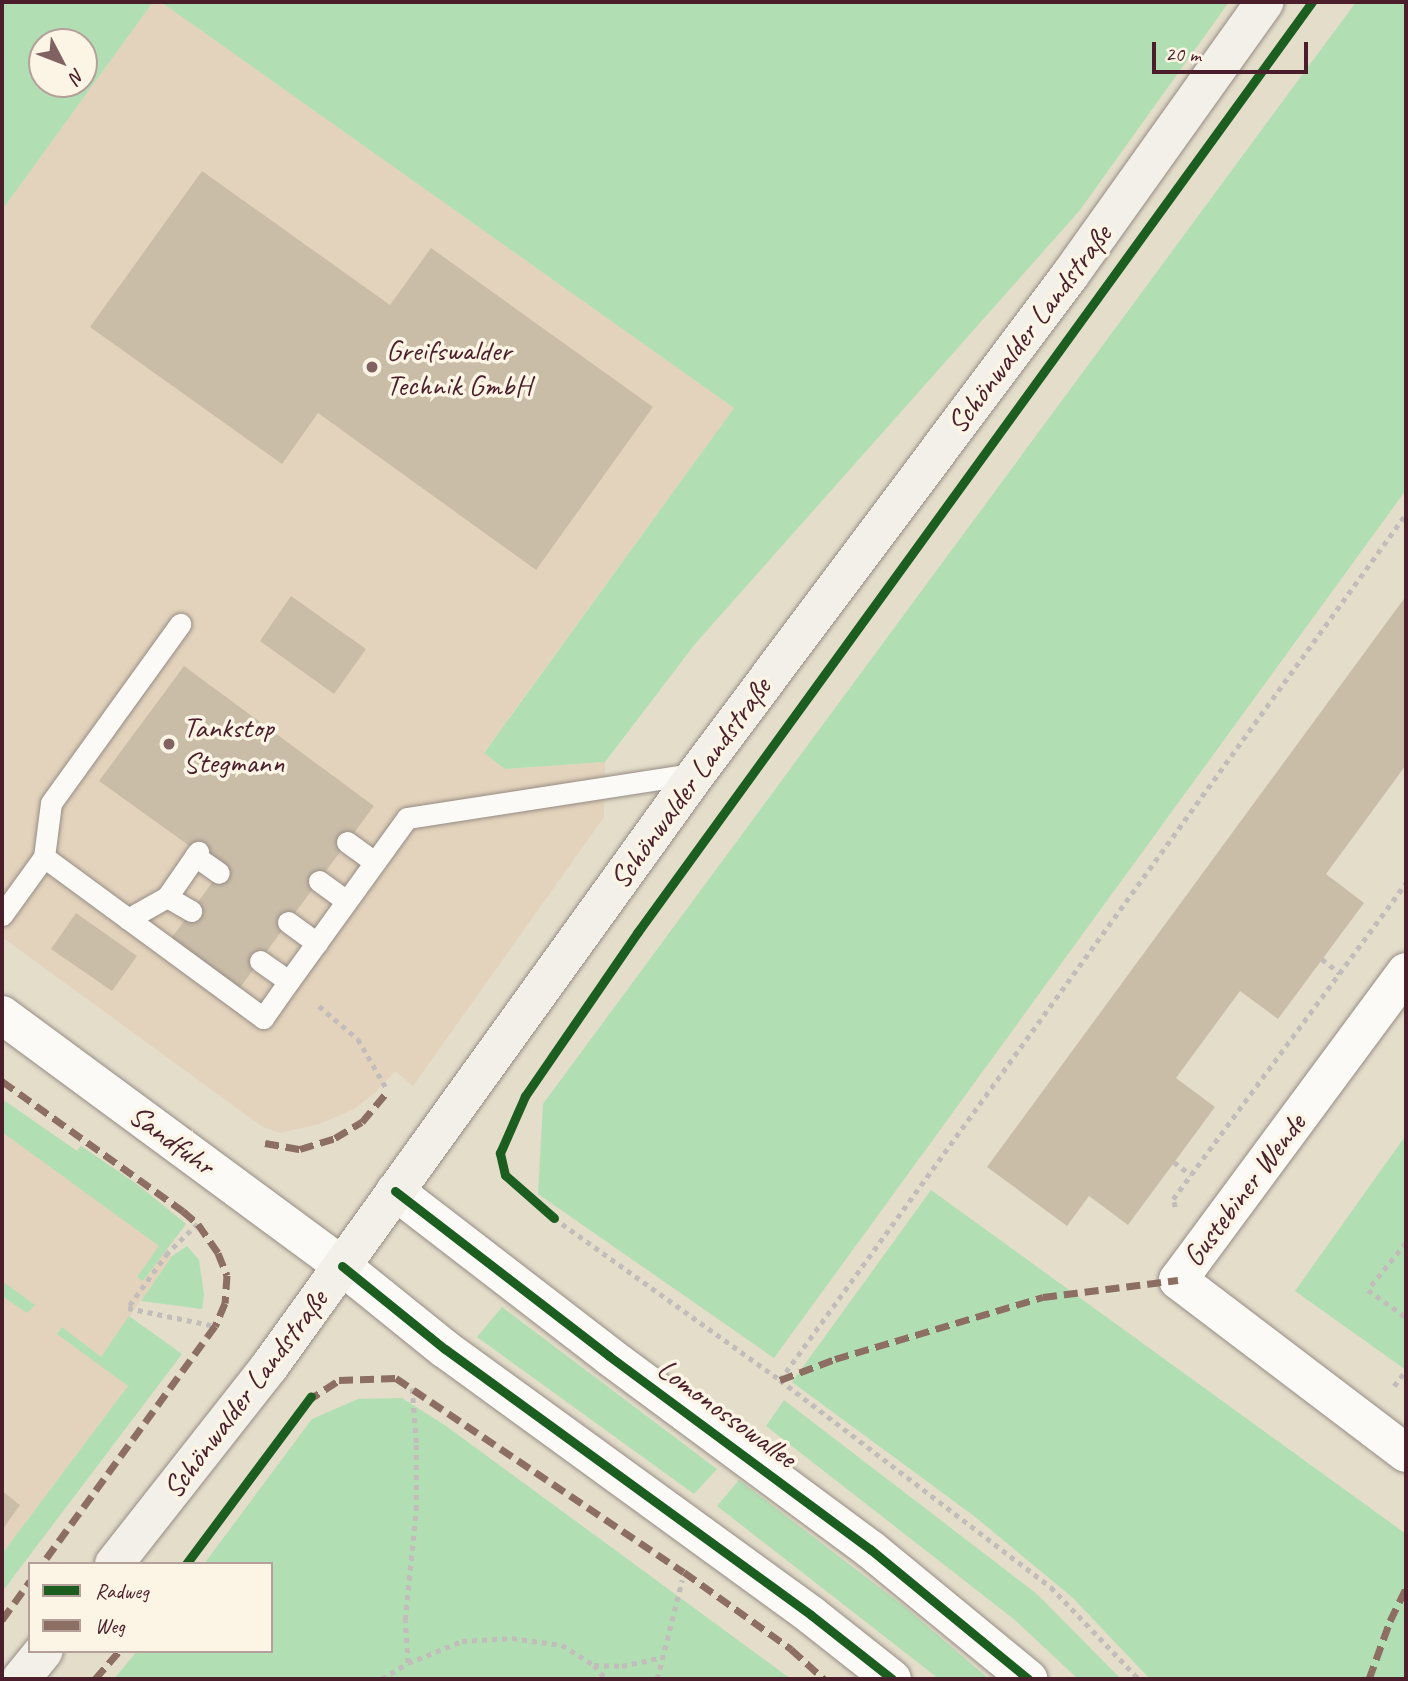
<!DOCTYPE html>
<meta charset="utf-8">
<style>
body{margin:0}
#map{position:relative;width:1408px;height:1681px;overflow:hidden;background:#e4ddca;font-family:Caveat,sans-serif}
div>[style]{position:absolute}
.built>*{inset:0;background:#e3d3bc}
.green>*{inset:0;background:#b2deb3}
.building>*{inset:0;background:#cabda8}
.path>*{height:4.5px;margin-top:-2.25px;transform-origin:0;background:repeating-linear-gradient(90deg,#c2bcba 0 5px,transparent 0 10px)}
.roads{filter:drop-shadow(0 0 2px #968c84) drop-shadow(0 0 2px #968c84)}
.service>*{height:21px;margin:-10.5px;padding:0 10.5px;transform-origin:10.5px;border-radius:10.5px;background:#fbfaf7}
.minor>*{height:38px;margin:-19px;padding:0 19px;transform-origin:19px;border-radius:19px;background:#fbfaf7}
.tertiary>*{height:38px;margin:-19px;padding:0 19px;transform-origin:19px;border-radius:19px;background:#fbfaf7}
.secondary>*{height:38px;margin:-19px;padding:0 19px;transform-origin:19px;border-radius:19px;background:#f2f0e9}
.quiet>*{height:7px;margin-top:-3.5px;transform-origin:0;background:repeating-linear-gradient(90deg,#8d6e63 0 14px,transparent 0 21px)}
.cycleway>*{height:9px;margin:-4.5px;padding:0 4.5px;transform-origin:4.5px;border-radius:4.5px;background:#1b5e20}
.dots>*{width:19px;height:19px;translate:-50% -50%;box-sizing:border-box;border:4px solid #fcf5e5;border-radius:50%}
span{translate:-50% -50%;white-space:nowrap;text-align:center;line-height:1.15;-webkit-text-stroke:7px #fcf5e5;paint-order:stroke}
.street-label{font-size:30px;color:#4a1f2b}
.poi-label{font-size:30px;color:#4a1f2b}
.left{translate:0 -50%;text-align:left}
.frame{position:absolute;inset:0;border:4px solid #4a1f2b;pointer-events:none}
.legend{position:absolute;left:28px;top:1562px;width:245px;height:91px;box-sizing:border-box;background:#fcf5e5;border:2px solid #b59f9b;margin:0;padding:9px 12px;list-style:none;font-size:21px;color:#4a1f2b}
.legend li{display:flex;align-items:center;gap:14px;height:35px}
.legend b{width:35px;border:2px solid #b59f9b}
.north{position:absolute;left:28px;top:28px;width:70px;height:70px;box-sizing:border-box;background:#fcf5e5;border:2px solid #b59f9b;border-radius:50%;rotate:132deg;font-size:19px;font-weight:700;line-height:28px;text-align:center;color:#4a1f2b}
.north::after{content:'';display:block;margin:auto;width:24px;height:32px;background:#806263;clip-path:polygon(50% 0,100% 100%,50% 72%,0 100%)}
.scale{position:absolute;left:1152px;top:42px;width:156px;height:32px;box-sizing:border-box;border:4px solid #4a1f2b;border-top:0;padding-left:9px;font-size:21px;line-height:24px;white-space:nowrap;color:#4a1f2b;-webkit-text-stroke:5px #fcf5e5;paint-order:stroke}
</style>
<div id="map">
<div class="built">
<i style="clip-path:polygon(153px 2px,161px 2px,734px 408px,484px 752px,505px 769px,605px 762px,604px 817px,413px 1086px,395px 1071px,376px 1092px,354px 1109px,319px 1124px,280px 1133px,261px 1126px,2px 937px,2px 210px)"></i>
<i style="clip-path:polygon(2px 1099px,77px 1151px,81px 1146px,138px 1185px,186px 1224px,166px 1251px,172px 1256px,97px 1363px,128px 1386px,2px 1554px)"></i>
</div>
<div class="green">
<i style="clip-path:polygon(evenodd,2px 2px,153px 2px,2px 210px,2px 2px,84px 42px,84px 84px,42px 84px,42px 42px,84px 42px)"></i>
<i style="clip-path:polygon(161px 2px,1229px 2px,1080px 210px,695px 644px,605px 762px,505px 769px,484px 753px,734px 408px)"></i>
<i style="clip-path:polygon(1356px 2px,1406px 2px,1406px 490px,774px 1358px,538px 1194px,543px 1104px)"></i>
<i style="clip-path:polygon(2px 1099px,77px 1151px,81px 1146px,138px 1185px,186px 1224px,143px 1281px,137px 1277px,159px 1246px,2px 1132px)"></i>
<i style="clip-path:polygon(1406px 1135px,1406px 1370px,1295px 1291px)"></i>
<i style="clip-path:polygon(931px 1190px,1406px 1534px,1406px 1679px,1150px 1679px,1072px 1597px,974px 1516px,792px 1382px)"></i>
<i style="clip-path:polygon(187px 1246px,199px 1260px,204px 1295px,202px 1309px,141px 1301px,172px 1256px)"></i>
<i style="clip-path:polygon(2px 1281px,35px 1305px,27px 1313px,2px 1296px)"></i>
<i style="clip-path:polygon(502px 1307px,717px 1469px,694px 1494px,477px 1337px)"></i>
<i style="clip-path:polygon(129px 1316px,182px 1354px,2px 1592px,2px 1554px,128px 1386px,57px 1334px,62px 1327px,101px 1357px)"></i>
<i style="clip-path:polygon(402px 1398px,446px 1426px,791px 1679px,114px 1679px,137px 1651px,271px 1651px,271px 1564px,204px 1564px,312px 1419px,358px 1399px)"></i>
<i style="clip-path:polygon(784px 1400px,1037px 1594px,1121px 1679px,1078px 1679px,1015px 1620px,766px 1426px)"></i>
<i style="clip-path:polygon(739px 1480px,905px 1607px,989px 1679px,939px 1679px,717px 1506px)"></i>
</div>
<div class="building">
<i style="clip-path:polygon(202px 171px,390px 305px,431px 248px,653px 407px,536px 570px,318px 413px,282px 464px,90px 327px)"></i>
<i style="clip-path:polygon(291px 596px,366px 649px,334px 694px,260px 641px)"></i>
<i style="clip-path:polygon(1406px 596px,1406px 765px,1326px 874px,1364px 903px,1278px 1019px,1240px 991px,1176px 1078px,1215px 1107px,1128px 1225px,1089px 1196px,1067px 1226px,987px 1167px)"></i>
<i style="clip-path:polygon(184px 666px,374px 806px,236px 993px,168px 943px,219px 873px,198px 852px,99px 781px)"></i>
<i style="clip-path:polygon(76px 913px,137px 956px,112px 991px,51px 949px)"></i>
<i style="clip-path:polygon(2px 1491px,20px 1505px,2px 1530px)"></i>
</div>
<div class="path">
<i style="left:1322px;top:959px;width:23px;rotate:38deg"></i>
<i style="left:319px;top:1006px;width:51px;rotate:40.2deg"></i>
<i style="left:358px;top:1039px;width:60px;rotate:60deg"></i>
<i style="left:1174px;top:1162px;width:21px;rotate:37deg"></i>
<i style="left:1175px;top:1207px;width:8px;rotate:-104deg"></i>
<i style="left:1173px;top:1199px;width:393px;rotate:-53.6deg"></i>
<i style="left:554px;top:1218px;width:278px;rotate:35.6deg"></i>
<i style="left:780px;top:1380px;width:341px;rotate:37.4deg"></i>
<i style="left:1051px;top:1587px;width:127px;rotate:46.3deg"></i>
<i style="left:198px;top:1224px;width:42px;rotate:136deg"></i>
<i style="left:168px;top:1253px;width:68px;rotate:126deg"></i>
<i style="left:128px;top:1308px;width:89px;rotate:11.7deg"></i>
<i style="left:1406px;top:1243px;width:60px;rotate:129deg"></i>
<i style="left:1368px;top:1290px;width:47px;rotate:35.4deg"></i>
<i style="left:780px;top:1380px;width:1069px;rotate:-54.14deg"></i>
<i style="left:1394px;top:1386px;width:20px;rotate:-53deg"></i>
<i style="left:408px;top:1663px;width:43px;rotate:-94deg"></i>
<i style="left:405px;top:1620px;width:111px;rotate:-84.3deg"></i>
<i style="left:416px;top:1510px;width:67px;rotate:-90deg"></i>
<i style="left:416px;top:1443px;width:55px;rotate:-94.2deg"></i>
<i style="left:594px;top:1665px;width:18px;rotate:49deg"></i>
<i style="left:382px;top:1679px;width:31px;rotate:-32deg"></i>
<i style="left:408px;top:1663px;width:58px;rotate:-22.2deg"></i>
<i style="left:462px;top:1641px;width:50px;rotate:-3.4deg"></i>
<i style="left:512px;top:1638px;width:50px;rotate:8deg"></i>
<i style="left:562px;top:1645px;width:38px;rotate:32deg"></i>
<i style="left:594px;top:1665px;width:28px;rotate:2deg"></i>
<i style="left:622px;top:1666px;width:40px;rotate:-12deg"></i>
<i style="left:657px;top:1679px;width:102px;rotate:-75.8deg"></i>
</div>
<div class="roads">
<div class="service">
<i style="left:347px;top:842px;width:34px;rotate:36deg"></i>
<i style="left:195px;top:856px;width:29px;rotate:35deg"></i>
<i style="left:44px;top:857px;width:272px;rotate:36.3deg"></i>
<i style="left:263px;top:1018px;width:45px;rotate:-54.9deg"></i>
<i style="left:319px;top:881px;width:34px;rotate:36deg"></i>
<i style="left:167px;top:897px;width:55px;rotate:-55.4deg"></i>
<i style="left:2px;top:915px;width:72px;rotate:-54.1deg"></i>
<i style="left:44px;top:857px;width:54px;rotate:-82.6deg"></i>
<i style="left:51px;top:803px;width:221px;rotate:-54.2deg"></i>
<i style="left:128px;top:919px;width:45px;rotate:-29.4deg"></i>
<i style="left:167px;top:897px;width:28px;rotate:30deg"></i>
<i style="left:288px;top:922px;width:36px;rotate:36deg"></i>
<i style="left:260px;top:961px;width:35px;rotate:35deg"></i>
<i style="left:289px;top:981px;width:201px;rotate:-54.1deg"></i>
<i style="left:407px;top:818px;width:293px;rotate:-8.8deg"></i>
</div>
<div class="minor">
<i style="left:1406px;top:972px;width:383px;rotate:126.5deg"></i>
<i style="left:1178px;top:1280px;width:286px;rotate:37.2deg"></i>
<i style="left:2px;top:1015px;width:423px;rotate:36.4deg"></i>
</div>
<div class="tertiary">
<i style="left:395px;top:1191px;width:270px;rotate:37.6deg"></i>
<i style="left:609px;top:1356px;width:325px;rotate:36.5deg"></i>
<i style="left:870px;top:1549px;width:205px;rotate:39.4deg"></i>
<i style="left:342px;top:1266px;width:132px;rotate:38.9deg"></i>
<i style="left:445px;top:1349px;width:452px;rotate:36deg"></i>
<i style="left:811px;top:1615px;width:103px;rotate:38.3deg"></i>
</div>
<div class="secondary">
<i style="left:114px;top:1564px;width:251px;rotate:-51.8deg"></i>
<i style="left:269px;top:1367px;width:732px;rotate:-54.23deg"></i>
<i style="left:697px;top:773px;width:622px;rotate:-53.17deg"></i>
<i style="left:1070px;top:275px;width:335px;rotate:-54.5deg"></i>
<i style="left:21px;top:1679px;width:36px;rotate:-51deg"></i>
</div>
</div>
<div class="quiet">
<i style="left:2px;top:1081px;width:223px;rotate:35.7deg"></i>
<i style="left:183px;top:1211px;width:20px;rotate:41deg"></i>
<i style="left:198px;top:1224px;width:35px;rotate:55deg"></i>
<i style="left:218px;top:1253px;width:24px;rotate:68deg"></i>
<i style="left:227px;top:1275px;width:28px;rotate:94deg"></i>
<i style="left:225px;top:1303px;width:25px;rotate:113deg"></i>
<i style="left:215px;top:1326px;width:294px;rotate:126deg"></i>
<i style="left:265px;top:1143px;width:36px;rotate:10deg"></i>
<i style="left:300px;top:1149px;width:37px;rotate:-17deg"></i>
<i style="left:335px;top:1138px;width:31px;rotate:-31deg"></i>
<i style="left:362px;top:1122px;width:40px;rotate:-50deg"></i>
<i style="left:780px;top:1380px;width:59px;rotate:-20.9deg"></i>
<i style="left:835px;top:1359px;width:217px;rotate:-16.6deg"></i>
<i style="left:1043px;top:1297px;width:136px;rotate:-7.2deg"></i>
<i style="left:307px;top:1401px;width:38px;rotate:-33deg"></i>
<i style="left:339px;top:1380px;width:57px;rotate:-2deg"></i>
<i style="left:396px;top:1378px;width:347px;rotate:34deg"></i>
<i style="left:684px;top:1572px;width:132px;rotate:35.7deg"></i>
<i style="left:791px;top:1649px;width:45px;rotate:42.3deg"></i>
<i style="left:2px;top:1620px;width:48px;rotate:-54.3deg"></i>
<i style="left:95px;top:1679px;width:37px;rotate:-49deg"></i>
<i style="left:1369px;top:1679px;width:62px;rotate:-70.1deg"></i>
<i style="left:1390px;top:1621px;width:37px;rotate:-64deg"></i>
</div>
<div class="cycleway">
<i style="left:395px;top:1191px;width:270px;rotate:37.6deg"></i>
<i style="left:609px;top:1356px;width:325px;rotate:36.5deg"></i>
<i style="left:870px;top:1549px;width:205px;rotate:39.4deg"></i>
<i style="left:554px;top:1218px;width:65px;rotate:-138.7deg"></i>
<i style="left:505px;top:1175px;width:23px;rotate:-103deg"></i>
<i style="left:500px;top:1153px;width:62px;rotate:-66.3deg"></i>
<i style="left:525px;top:1096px;width:198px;rotate:-55.5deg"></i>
<i style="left:637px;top:933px;width:1150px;rotate:-54.06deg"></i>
<i style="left:342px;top:1266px;width:132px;rotate:38.9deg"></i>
<i style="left:445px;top:1349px;width:452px;rotate:36deg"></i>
<i style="left:811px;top:1615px;width:103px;rotate:38.3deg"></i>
<i style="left:186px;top:1564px;width:209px;rotate:-53.3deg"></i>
</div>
<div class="dots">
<i style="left:372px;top:367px;background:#806263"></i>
<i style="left:169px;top:744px;background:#806263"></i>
</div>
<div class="street-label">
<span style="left:1029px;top:329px;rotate:-53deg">Schönwalder Landstraße</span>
<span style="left:690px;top:783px;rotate:-54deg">Schönwalder Landstraße</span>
<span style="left:172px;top:1140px;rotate:36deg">Sandfuhr</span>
<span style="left:1244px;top:1190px;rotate:-53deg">Gustebiner Wende</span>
<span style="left:245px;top:1394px;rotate:-53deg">Schönwalder Landstraße</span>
<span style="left:727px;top:1413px;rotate:36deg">Lomonossowallee</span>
</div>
<div class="poi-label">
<span class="left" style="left:386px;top:367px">Greifswalder<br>Technik GmbH</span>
<span class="left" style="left:183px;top:744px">Tankstop<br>Stegmann</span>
</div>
<div class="frame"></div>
<ul class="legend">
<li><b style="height:9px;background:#1b5e20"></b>Radweg</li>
<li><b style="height:9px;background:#8d6e63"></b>Weg</li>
</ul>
<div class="north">N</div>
<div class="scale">20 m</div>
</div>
